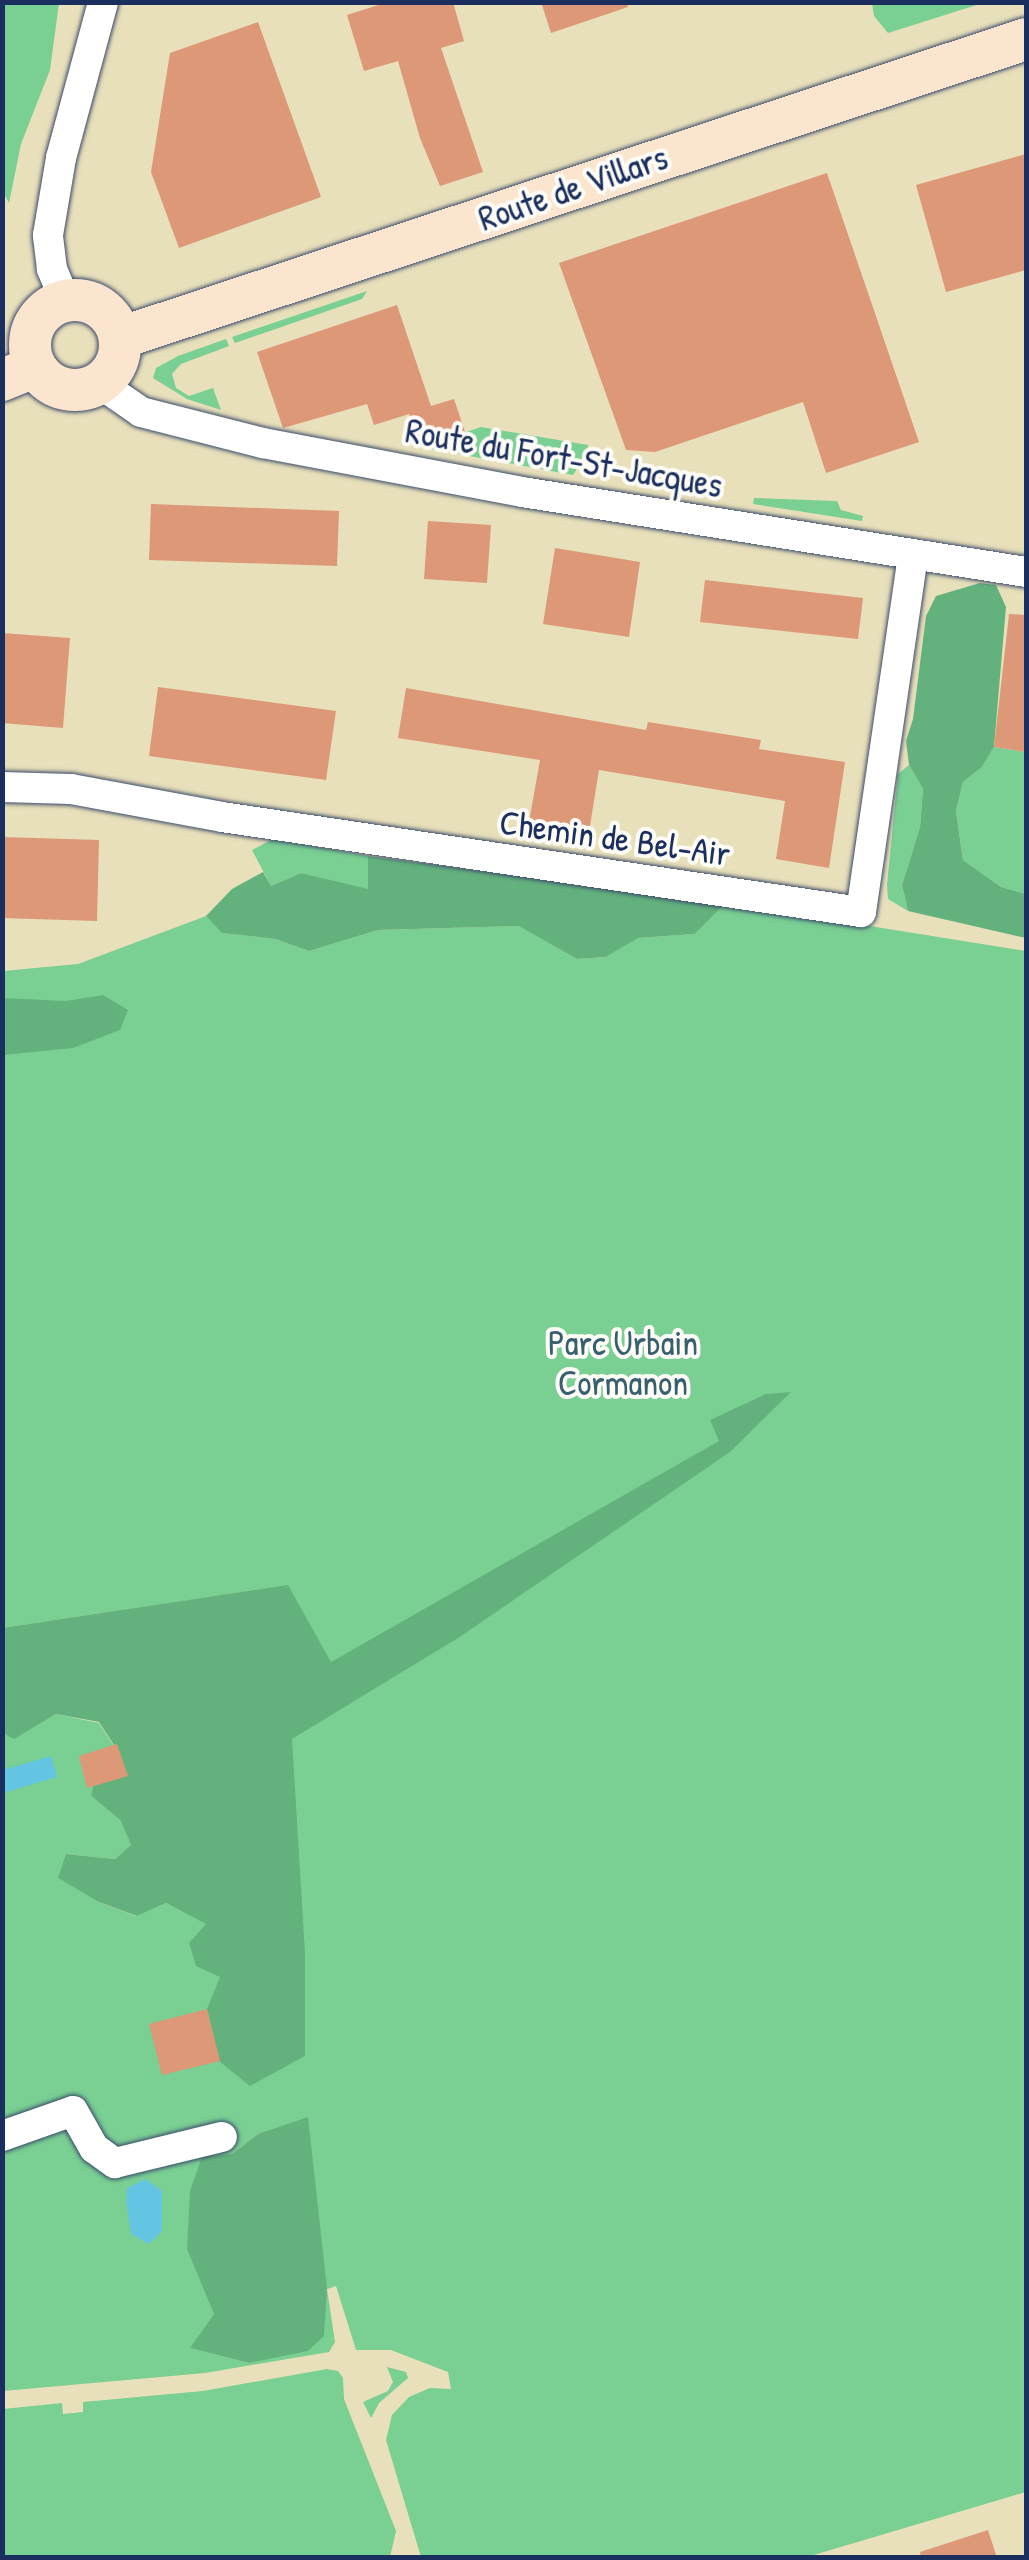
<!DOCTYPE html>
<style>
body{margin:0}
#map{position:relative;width:1029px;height:2560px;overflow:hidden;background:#e8e0ba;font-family:"Patrick Hand",sans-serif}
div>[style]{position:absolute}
.green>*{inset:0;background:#7acf93}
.forest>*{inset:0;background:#63b27d}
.water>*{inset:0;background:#64c5e2}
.building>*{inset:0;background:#dc9877}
.roads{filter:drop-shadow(0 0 2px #3a4a6c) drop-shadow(0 0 2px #3a4a6c)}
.minor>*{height:30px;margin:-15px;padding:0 15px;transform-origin:15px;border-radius:15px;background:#fff}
.secondary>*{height:42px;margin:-21px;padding:0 21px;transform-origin:21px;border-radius:21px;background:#fce5cf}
.secondary>.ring{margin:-21px;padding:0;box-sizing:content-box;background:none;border:42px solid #fce5cf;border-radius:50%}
span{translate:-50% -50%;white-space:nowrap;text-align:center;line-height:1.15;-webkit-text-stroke:8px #fdfcf7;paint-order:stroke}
.street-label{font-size:35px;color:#1b2f5e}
.park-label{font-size:35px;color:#385f6e}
.frame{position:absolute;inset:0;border:5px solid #1b2f5e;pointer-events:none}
</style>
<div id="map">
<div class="green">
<i style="clip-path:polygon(3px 3px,59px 3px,50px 70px,21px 144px,9px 203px,3px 192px)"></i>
<i style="clip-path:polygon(872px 3px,872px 2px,983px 3px,888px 33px,874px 16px)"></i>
<i style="clip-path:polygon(367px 291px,362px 299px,235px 343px,232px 337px)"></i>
<i style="clip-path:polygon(226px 339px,229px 346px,181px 364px,172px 374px,176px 388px,189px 396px,213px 388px,221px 410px,187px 399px,153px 378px,156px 368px,178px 356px)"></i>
<i style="clip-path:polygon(481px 427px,588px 445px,587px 454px,573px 475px,421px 447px)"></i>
<i style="clip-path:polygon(754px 498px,837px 501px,841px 510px,863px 516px,862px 521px,753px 504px)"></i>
<i style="clip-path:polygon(994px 747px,1026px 752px,1026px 894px,1001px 887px,963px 860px,956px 811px,963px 782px,982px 767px)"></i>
<i style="clip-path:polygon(909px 765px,923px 789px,920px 827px,902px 885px,908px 911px,888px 899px,887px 885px,898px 774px)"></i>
<i style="clip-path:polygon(273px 839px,368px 856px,368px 890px,301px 873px,271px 886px,252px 850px)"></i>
<i style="clip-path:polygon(evenodd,726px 903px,1026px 951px,1026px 2492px,807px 2557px,421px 2557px,386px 2440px,392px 2415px,409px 2397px,430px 2388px,451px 2389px,448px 2372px,391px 2350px,356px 2350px,336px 2286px,327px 2289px,335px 2342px,329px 2352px,205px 2373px,3px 2391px,3px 1733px,14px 1738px,56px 1714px,99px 1723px,114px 1746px,91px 1796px,120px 1820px,131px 1845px,115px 1859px,66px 1854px,99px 1902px,136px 1916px,166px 1903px,207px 1924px,220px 1977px,219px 2060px,282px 1586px,3px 1628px,3px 971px,78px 964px,206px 916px,223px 933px,275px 939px,309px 951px,378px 930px,520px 926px,577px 959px,606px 957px,637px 938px,695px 934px,726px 903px,258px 2134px,270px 2357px,249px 2363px,191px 2348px,214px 2314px,205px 2289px,232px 2154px,258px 2134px)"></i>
<i style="clip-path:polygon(387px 2367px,406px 2372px,408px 2378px,379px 2403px,371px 2418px,363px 2402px,388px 2391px,393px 2382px)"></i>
<i style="clip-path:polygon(327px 2369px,338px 2371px,343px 2378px,344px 2399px,396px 2531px,390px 2557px,5px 2557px,3px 2409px,62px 2403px,63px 2414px,83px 2412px,83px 2402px,203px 2391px)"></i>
</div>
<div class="forest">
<i style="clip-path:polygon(980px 583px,996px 585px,1006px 607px,994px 747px,982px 767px,963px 782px,956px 811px,963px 860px,1001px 887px,1026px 894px,1026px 938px,908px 911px,902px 885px,920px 827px,923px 789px,909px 765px,906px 741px,913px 719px,926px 616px,936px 596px)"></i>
<i style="clip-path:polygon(368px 856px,726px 903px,695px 934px,638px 938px,606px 957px,577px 959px,519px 926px,378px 930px,309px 951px,275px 939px,222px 933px,206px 916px,232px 889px,263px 872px,271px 886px,301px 873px,368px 889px)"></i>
<i style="clip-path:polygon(103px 995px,128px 1010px,120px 1030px,73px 1048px,3px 1055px,3px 998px,66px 1001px)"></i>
<i style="clip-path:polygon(791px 1392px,730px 1452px,458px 1638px,292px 1739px,305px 1953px,305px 2056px,250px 2086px,219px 2061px,207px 2009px,220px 1977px,196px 1966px,189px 1943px,206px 1924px,166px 1903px,137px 1916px,99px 1902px,58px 1878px,66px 1854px,115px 1859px,131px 1845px,120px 1820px,91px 1796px,97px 1770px,114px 1745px,99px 1722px,56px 1714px,14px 1739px,3px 1733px,2px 1628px,288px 1585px,331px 1662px,719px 1441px,710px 1420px,766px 1394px)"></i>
<i style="clip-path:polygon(308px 2117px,327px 2288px,324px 2336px,308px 2351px,249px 2363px,190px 2348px,214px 2314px,187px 2249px,190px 2191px,202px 2157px,232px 2154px,258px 2134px)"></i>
</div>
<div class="water">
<i style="clip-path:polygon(51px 1756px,57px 1777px,3px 1793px,3px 1770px)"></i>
<i style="clip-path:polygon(145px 2179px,162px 2191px,162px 2231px,149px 2244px,131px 2234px,126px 2201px,127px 2188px)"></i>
</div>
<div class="building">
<i style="clip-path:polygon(388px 2px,453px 2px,464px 41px,441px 48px,483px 172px,440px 186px,420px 138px,398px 61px,364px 71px,347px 15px)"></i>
<i style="clip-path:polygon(541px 2px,627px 2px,628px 7px,551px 33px)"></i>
<i style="clip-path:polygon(258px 22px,321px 197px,179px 248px,151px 172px,170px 53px)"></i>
<i style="clip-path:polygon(1026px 154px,1026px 270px,946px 292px,916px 185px)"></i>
<i style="clip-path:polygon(827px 173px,919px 442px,826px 473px,803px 402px,655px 452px,626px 450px,559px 263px)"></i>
<i style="clip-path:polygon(397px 305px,431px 406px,454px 399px,465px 432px,421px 447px,409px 414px,374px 425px,367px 404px,283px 428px,257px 352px)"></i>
<i style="clip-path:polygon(151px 504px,339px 511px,337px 566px,149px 560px)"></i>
<i style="clip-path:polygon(428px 521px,491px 525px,487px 583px,424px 579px)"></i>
<i style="clip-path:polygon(555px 548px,640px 562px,629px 637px,543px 624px)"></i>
<i style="clip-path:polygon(705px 580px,863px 598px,858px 639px,700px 622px)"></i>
<i style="clip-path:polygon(1009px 614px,1026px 615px,1026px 752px,994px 747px)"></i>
<i style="clip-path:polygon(2px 633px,70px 638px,63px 728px,2px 723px)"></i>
<i style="clip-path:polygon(158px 687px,336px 711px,326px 780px,149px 756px)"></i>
<i style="clip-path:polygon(406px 688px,646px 730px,648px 722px,761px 740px,759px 749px,845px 762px,829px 868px,776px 859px,785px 801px,599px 770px,589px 832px,529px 822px,540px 760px,398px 738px)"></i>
<i style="clip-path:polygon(2px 837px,99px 840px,97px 921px,2px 918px)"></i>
<i style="clip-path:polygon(117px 1744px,128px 1776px,87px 1788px,79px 1756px)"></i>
<i style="clip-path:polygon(207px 2009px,220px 2061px,162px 2075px,149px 2024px)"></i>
<i style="clip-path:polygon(988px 2530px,997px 2558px,921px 2558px,920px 2552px)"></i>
</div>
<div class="roads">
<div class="minor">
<i style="left:65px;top:300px;width:34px;rotate:-113deg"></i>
<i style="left:52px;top:269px;width:34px;rotate:-97deg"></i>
<i style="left:48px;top:235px;width:78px;rotate:-80.4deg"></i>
<i style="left:61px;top:158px;width:162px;rotate:-74.9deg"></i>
<i style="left:99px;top:383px;width:51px;rotate:34.6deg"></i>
<i style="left:141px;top:412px;width:126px;rotate:14.3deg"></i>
<i style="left:263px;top:443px;width:264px;rotate:10.7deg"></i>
<i style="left:522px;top:492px;width:510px;rotate:9.02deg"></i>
<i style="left:2px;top:787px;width:69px;rotate:1.7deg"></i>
<i style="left:71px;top:789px;width:154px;rotate:10.5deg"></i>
<i style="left:222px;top:817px;width:646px;rotate:8.46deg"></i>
<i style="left:861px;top:912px;width:361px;rotate:-81.7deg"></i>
<i style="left:2px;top:2136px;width:75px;rotate:-19.4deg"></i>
<i style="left:73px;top:2111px;width:43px;rotate:60.4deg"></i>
<i style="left:94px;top:2148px;width:26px;rotate:36deg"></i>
<i style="left:115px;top:2163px;width:110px;rotate:-13.7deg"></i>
</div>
<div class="secondary">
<i class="ring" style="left:30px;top:300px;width:48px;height:48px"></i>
<i style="left:120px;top:338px;width:954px;rotate:-18.26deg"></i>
<i style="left:2px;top:380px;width:35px;rotate:-22deg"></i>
</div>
</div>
<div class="street-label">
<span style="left:573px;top:188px;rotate:-19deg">Route de Villars</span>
<span style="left:564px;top:458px;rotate:10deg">Route du Fort-St-Jacques</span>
<span style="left:615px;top:838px;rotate:8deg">Chemin de Bel-Air</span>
</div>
<div class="park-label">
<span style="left:623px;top:1363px">Parc Urbain<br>Cormanon</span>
</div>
<div class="frame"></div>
</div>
